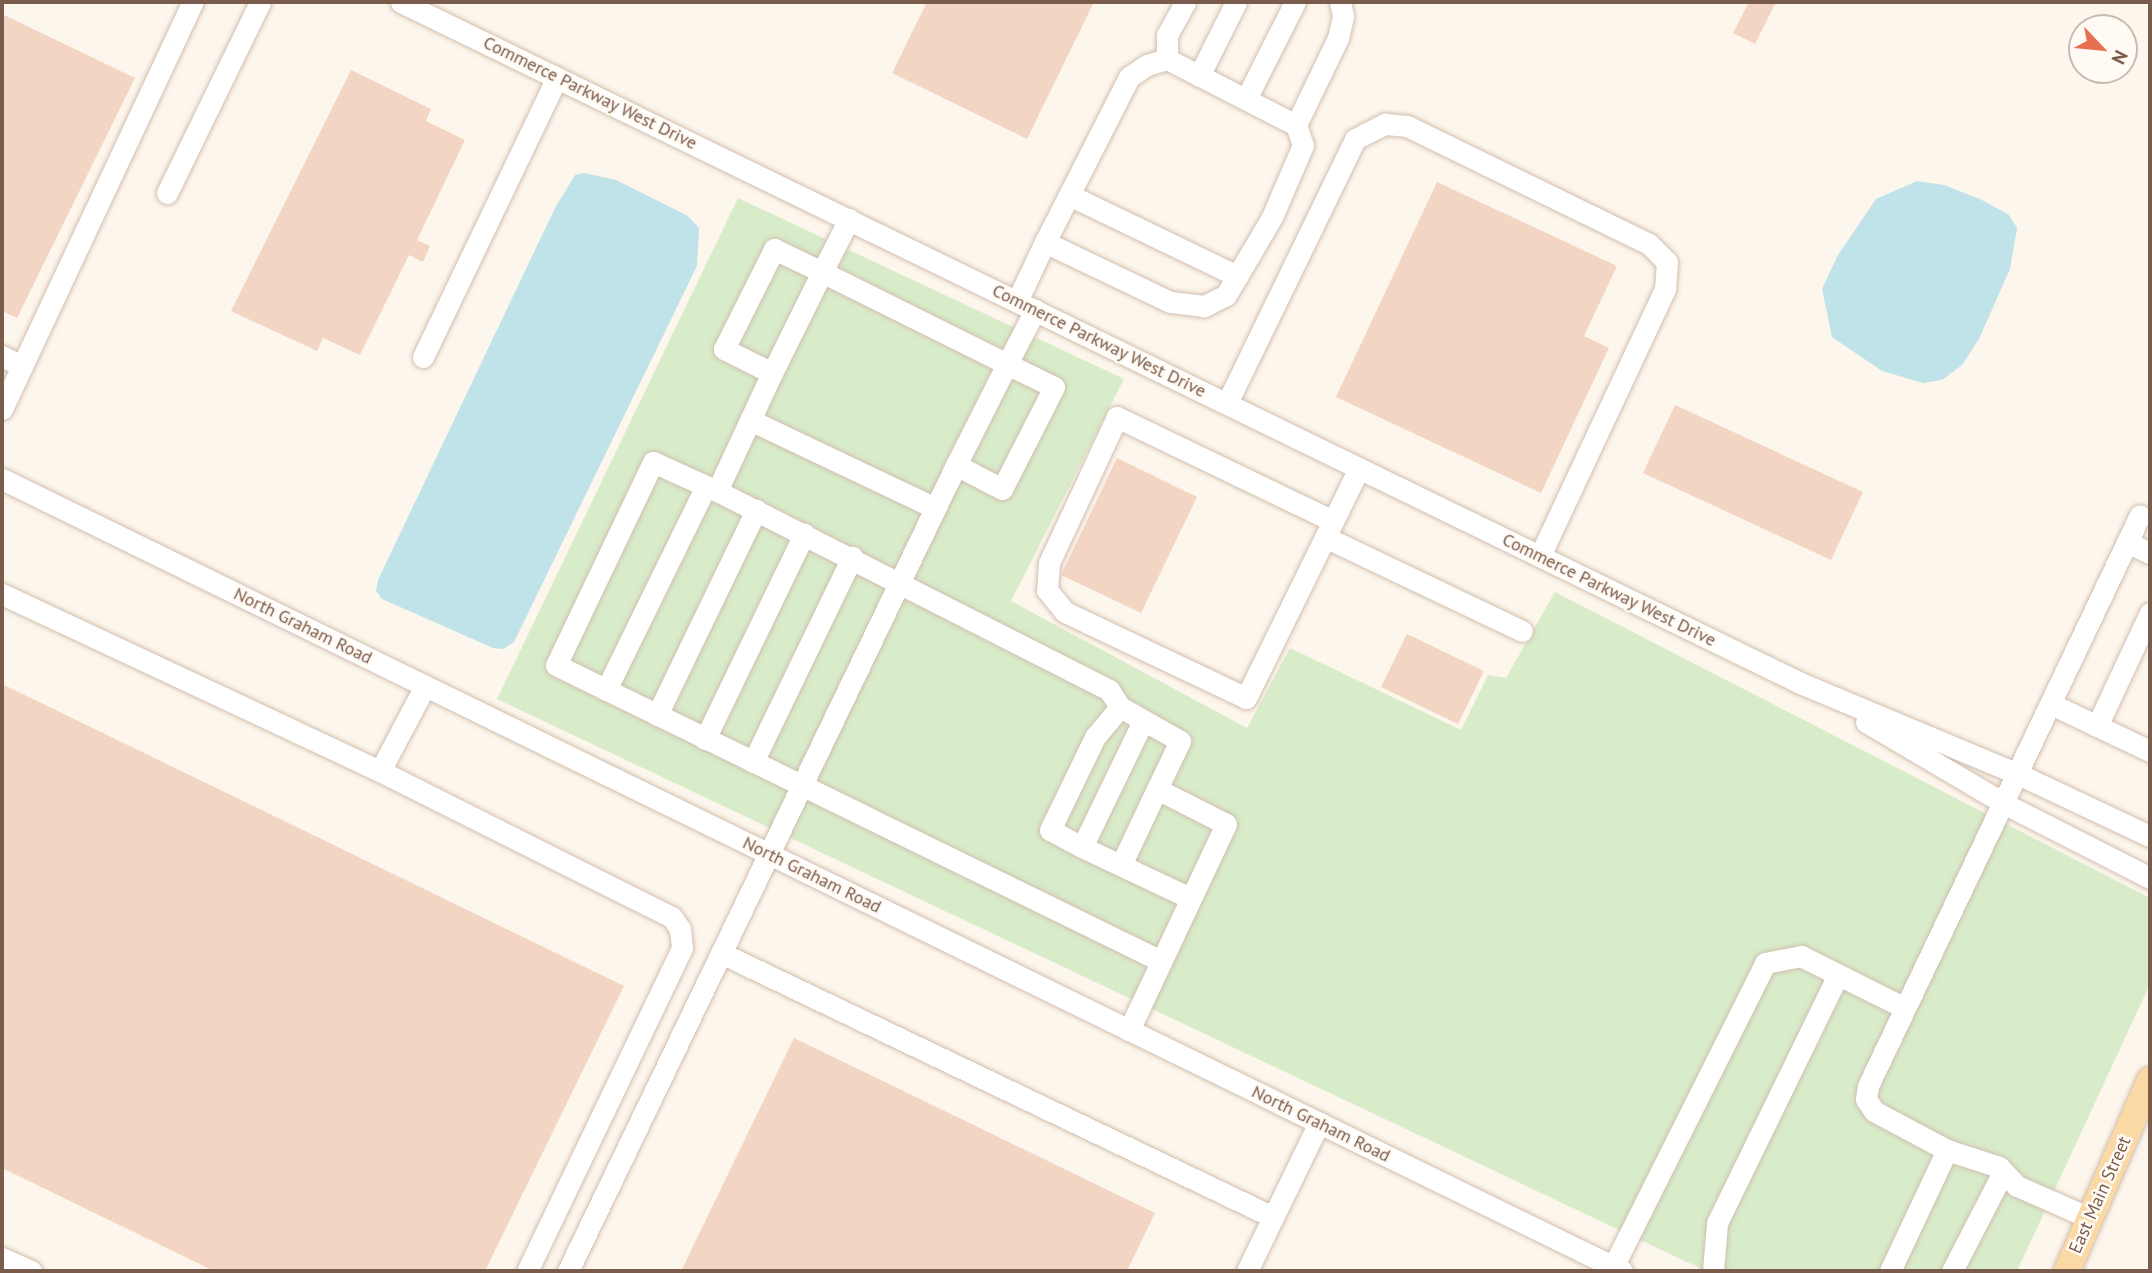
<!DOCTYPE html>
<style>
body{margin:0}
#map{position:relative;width:2152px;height:1273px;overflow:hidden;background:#fdf6ec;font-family:"PT Sans",sans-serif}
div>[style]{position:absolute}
.green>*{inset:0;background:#d8ecc9}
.water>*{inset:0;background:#bfe3e8}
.building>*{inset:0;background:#f3d5c3}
.roads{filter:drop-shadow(0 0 2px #d1beb0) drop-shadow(0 0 2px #d1beb0)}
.minor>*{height:21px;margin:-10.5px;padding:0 10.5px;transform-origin:10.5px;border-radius:10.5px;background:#fff}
.major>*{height:26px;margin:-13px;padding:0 13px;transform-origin:13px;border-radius:13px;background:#fbd9a5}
span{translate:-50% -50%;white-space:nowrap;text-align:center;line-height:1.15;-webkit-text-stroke:5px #fffaf3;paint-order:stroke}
.street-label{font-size:18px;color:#7a5c4d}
.frame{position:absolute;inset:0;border:4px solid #7a5c4d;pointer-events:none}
.north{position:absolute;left:2068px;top:14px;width:70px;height:70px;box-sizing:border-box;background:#fffaf3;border:2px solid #cabbb1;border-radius:50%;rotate:116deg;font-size:19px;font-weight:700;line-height:28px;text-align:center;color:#7a5c4d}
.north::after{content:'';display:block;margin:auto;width:24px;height:32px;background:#e76f51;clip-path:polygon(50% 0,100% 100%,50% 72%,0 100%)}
</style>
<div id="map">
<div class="green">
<i style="clip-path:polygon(738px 198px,1124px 379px,1011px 601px,1247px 728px,1290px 648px,1461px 730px,1488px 675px,1506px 678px,1555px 592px,2150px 898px,2150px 984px,2017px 1271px,1706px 1271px,497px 699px)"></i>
</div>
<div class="water">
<i style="clip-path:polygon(585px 173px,616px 180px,688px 216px,699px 228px,697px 266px,514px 642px,503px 649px,493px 648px,382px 599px,376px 591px,378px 580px,555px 208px,575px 175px)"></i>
<i style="clip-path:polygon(1917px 181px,1944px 185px,1980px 199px,2009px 215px,2017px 228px,2010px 269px,1979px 339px,1962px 365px,1942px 380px,1923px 383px,1882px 371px,1832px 337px,1822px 289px,1838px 255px,1876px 199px)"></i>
</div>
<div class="building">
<i style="clip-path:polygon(927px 2px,1094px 2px,1027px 139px,892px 73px)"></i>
<i style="clip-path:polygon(1749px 2px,1776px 2px,1755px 44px,1733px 33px)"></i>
<i style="clip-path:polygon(2px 14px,135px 78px,17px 318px,2px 311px)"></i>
<i style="clip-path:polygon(351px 70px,431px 109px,426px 121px,465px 140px,417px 240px,430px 246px,423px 262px,409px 255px,360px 355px,323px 338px,317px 351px,231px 311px)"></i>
<i style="clip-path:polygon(1437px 182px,1617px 266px,1584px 336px,1609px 348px,1541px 493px,1336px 397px)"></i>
<i style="clip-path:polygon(1675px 405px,1863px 492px,1831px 560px,1643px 473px)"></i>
<i style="clip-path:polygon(1117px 458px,1197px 497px,1141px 613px,1061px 575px)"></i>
<i style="clip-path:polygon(1407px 634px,1484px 671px,1458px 724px,1381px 687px)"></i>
<i style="clip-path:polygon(2px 684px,624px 986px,485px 1271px,214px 1271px,2px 1168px)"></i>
<i style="clip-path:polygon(794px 1038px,1155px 1213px,1127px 1271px,681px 1271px)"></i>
</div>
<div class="roads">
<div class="minor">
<i style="left:401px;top:2px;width:1554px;rotate:25.95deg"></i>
<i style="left:1798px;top:682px;width:238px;rotate:22.7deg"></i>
<i style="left:2018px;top:774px;width:146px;rotate:25.2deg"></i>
<i style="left:1167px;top:59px;width:24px;rotate:-90deg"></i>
<i style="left:1167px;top:35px;width:38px;rotate:-61deg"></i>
<i style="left:1199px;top:76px;width:83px;rotate:-63.4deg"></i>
<i style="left:1246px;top:99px;width:109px;rotate:-63.2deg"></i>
<i style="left:1296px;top:125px;width:97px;rotate:-64.2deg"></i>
<i style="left:1338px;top:38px;width:23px;rotate:-77deg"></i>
<i style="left:1343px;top:16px;width:14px;rotate:-102deg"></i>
<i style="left:167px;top:193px;width:212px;rotate:-64deg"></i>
<i style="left:1069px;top:195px;width:187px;rotate:25.7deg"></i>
<i style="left:849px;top:219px;width:59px;rotate:117deg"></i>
<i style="left:822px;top:272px;width:207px;rotate:26.4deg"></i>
<i style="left:1007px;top:364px;width:61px;rotate:-62.6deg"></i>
<i style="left:774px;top:249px;width:53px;rotate:25.6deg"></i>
<i style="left:822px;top:272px;width:113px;rotate:116.3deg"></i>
<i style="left:772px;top:373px;width:54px;rotate:-153.4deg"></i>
<i style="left:724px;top:349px;width:112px;rotate:-63.4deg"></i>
<i style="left:1017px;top:301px;width:65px;rotate:-64.6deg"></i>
<i style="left:1045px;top:242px;width:53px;rotate:-62.9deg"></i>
<i style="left:1069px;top:195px;width:132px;rotate:-63deg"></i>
<i style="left:1129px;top:77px;width:22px;rotate:-34deg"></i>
<i style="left:1147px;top:65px;width:21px;rotate:-17deg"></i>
<i style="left:1167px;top:59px;width:145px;rotate:27.1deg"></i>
<i style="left:1296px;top:125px;width:21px;rotate:71deg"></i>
<i style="left:1303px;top:145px;width:78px;rotate:113.3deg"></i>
<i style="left:1272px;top:217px;width:91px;rotate:120.5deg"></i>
<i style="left:1226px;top:295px;width:25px;rotate:153deg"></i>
<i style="left:1204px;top:306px;width:34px;rotate:-173deg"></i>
<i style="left:1170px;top:302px;width:139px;rotate:-154.4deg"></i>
<i style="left:2px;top:356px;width:22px;rotate:27deg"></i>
<i style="left:423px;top:357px;width:310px;rotate:-64.4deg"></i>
<i style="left:1007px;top:364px;width:52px;rotate:26.1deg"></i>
<i style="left:1054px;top:387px;width:114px;rotate:117deg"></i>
<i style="left:1002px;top:489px;width:52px;rotate:-152.4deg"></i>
<i style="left:956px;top:465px;width:113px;rotate:-63.2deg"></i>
<i style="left:772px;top:373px;width:130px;rotate:115deg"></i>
<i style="left:717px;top:491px;width:440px;rotate:26.9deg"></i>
<i style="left:1109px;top:690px;width:20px;rotate:57deg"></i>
<i style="left:1120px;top:707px;width:69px;rotate:29.5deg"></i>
<i style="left:1180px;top:741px;width:53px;rotate:115.6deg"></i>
<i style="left:1157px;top:789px;width:77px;rotate:26.9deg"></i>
<i style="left:1226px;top:824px;width:228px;rotate:115.2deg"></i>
<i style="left:1227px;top:403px;width:293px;rotate:-64.1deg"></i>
<i style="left:1355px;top:139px;width:34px;rotate:-27deg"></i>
<i style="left:1385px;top:124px;width:22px;rotate:5deg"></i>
<i style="left:1407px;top:126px;width:269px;rotate:26deg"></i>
<i style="left:1649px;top:244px;width:25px;rotate:45deg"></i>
<i style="left:1667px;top:262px;width:27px;rotate:94deg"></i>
<i style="left:1665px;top:289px;width:295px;rotate:115.1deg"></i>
<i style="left:2px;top:409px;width:450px;rotate:-64.9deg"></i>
<i style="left:750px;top:420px;width:205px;rotate:25.4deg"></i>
<i style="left:2px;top:479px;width:1803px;rotate:26.05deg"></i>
<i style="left:717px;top:491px;width:70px;rotate:-155.6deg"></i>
<i style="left:653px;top:462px;width:225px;rotate:115.5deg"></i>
<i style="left:556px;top:665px;width:674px;rotate:26.07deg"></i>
<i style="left:1333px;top:521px;width:240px;rotate:-154.3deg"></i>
<i style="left:1117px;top:417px;width:161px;rotate:115deg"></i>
<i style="left:1049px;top:563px;width:27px;rotate:94deg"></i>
<i style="left:1047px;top:590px;width:28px;rotate:51deg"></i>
<i style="left:1065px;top:612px;width:200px;rotate:25.4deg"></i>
<i style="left:1246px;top:698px;width:256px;rotate:-63.8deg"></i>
<i style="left:1325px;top:537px;width:218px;rotate:25.5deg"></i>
<i style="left:2127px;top:542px;width:25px;rotate:26deg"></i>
<i style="left:2px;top:594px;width:417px;rotate:25.1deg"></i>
<i style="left:425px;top:686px;width:96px;rotate:117.9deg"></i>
<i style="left:380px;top:771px;width:326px;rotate:26.6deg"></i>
<i style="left:672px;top:917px;width:14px;rotate:56deg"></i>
<i style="left:680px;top:929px;width:19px;rotate:84deg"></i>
<i style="left:682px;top:948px;width:358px;rotate:115.6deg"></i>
<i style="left:606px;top:690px;width:227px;rotate:-63.9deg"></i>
<i style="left:2051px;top:704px;width:110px;rotate:25.4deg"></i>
<i style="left:657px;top:715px;width:228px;rotate:-64.2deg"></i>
<i style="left:1143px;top:721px;width:140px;rotate:115.8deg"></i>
<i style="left:1082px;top:847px;width:119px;rotate:25.3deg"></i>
<i style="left:1866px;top:722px;width:164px;rotate:30.5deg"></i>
<i style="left:2007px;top:805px;width:161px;rotate:27deg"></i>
<i style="left:2097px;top:726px;width:125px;rotate:-64.9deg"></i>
<i style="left:705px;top:739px;width:228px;rotate:-64.2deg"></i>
<i style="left:753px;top:762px;width:228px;rotate:-64.2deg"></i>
<i style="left:1082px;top:847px;width:36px;rotate:-152deg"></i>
<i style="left:1050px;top:830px;width:103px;rotate:-64.2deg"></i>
<i style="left:1095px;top:737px;width:39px;rotate:-50deg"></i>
<i style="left:1121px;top:865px;width:84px;rotate:-64.7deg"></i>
<i style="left:721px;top:953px;width:612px;rotate:25.56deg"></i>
<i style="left:1947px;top:1150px;width:55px;rotate:18.1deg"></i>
<i style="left:1999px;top:1167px;width:26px;rotate:47deg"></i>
<i style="left:2017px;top:1186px;width:80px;rotate:23.7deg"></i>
<i style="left:2px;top:1258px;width:32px;rotate:24deg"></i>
<i style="left:1613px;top:1267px;width:340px;rotate:-63.4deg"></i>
<i style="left:1765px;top:963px;width:37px;rotate:-11deg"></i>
<i style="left:1801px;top:956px;width:116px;rotate:26.6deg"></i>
<i style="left:568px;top:1271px;width:895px;rotate:-64.29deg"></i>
<i style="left:1247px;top:1271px;width:165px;rotate:-64.1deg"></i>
<i style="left:1713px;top:1271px;width:48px;rotate:-85.2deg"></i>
<i style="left:1717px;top:1223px;width:276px;rotate:-64deg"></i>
<i style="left:1890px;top:1271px;width:134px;rotate:-64.8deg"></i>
<i style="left:1947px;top:1150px;width:83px;rotate:-151.9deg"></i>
<i style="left:1874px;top:1111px;width:14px;rotate:-124deg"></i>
<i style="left:1866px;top:1099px;width:13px;rotate:-81deg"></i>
<i style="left:1868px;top:1086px;width:632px;rotate:-64.53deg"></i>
<i style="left:1952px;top:1271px;width:111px;rotate:-62.7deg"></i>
</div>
<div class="major">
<i style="left:2067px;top:1271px;width:208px;rotate:-66.5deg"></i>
</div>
</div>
<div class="street-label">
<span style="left:590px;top:93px;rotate:26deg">Commerce Parkway West Drive</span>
<span style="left:1099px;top:341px;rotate:26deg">Commerce Parkway West Drive</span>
<span style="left:1609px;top:590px;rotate:26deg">Commerce Parkway West Drive</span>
<span style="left:303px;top:626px;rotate:26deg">North Graham Road</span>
<span style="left:812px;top:875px;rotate:26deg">North Graham Road</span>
<span style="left:1321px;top:1124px;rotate:26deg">North Graham Road</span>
<span style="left:2100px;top:1195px;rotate:-66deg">East Main Street</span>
</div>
<div class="frame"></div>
<div class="north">N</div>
</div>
